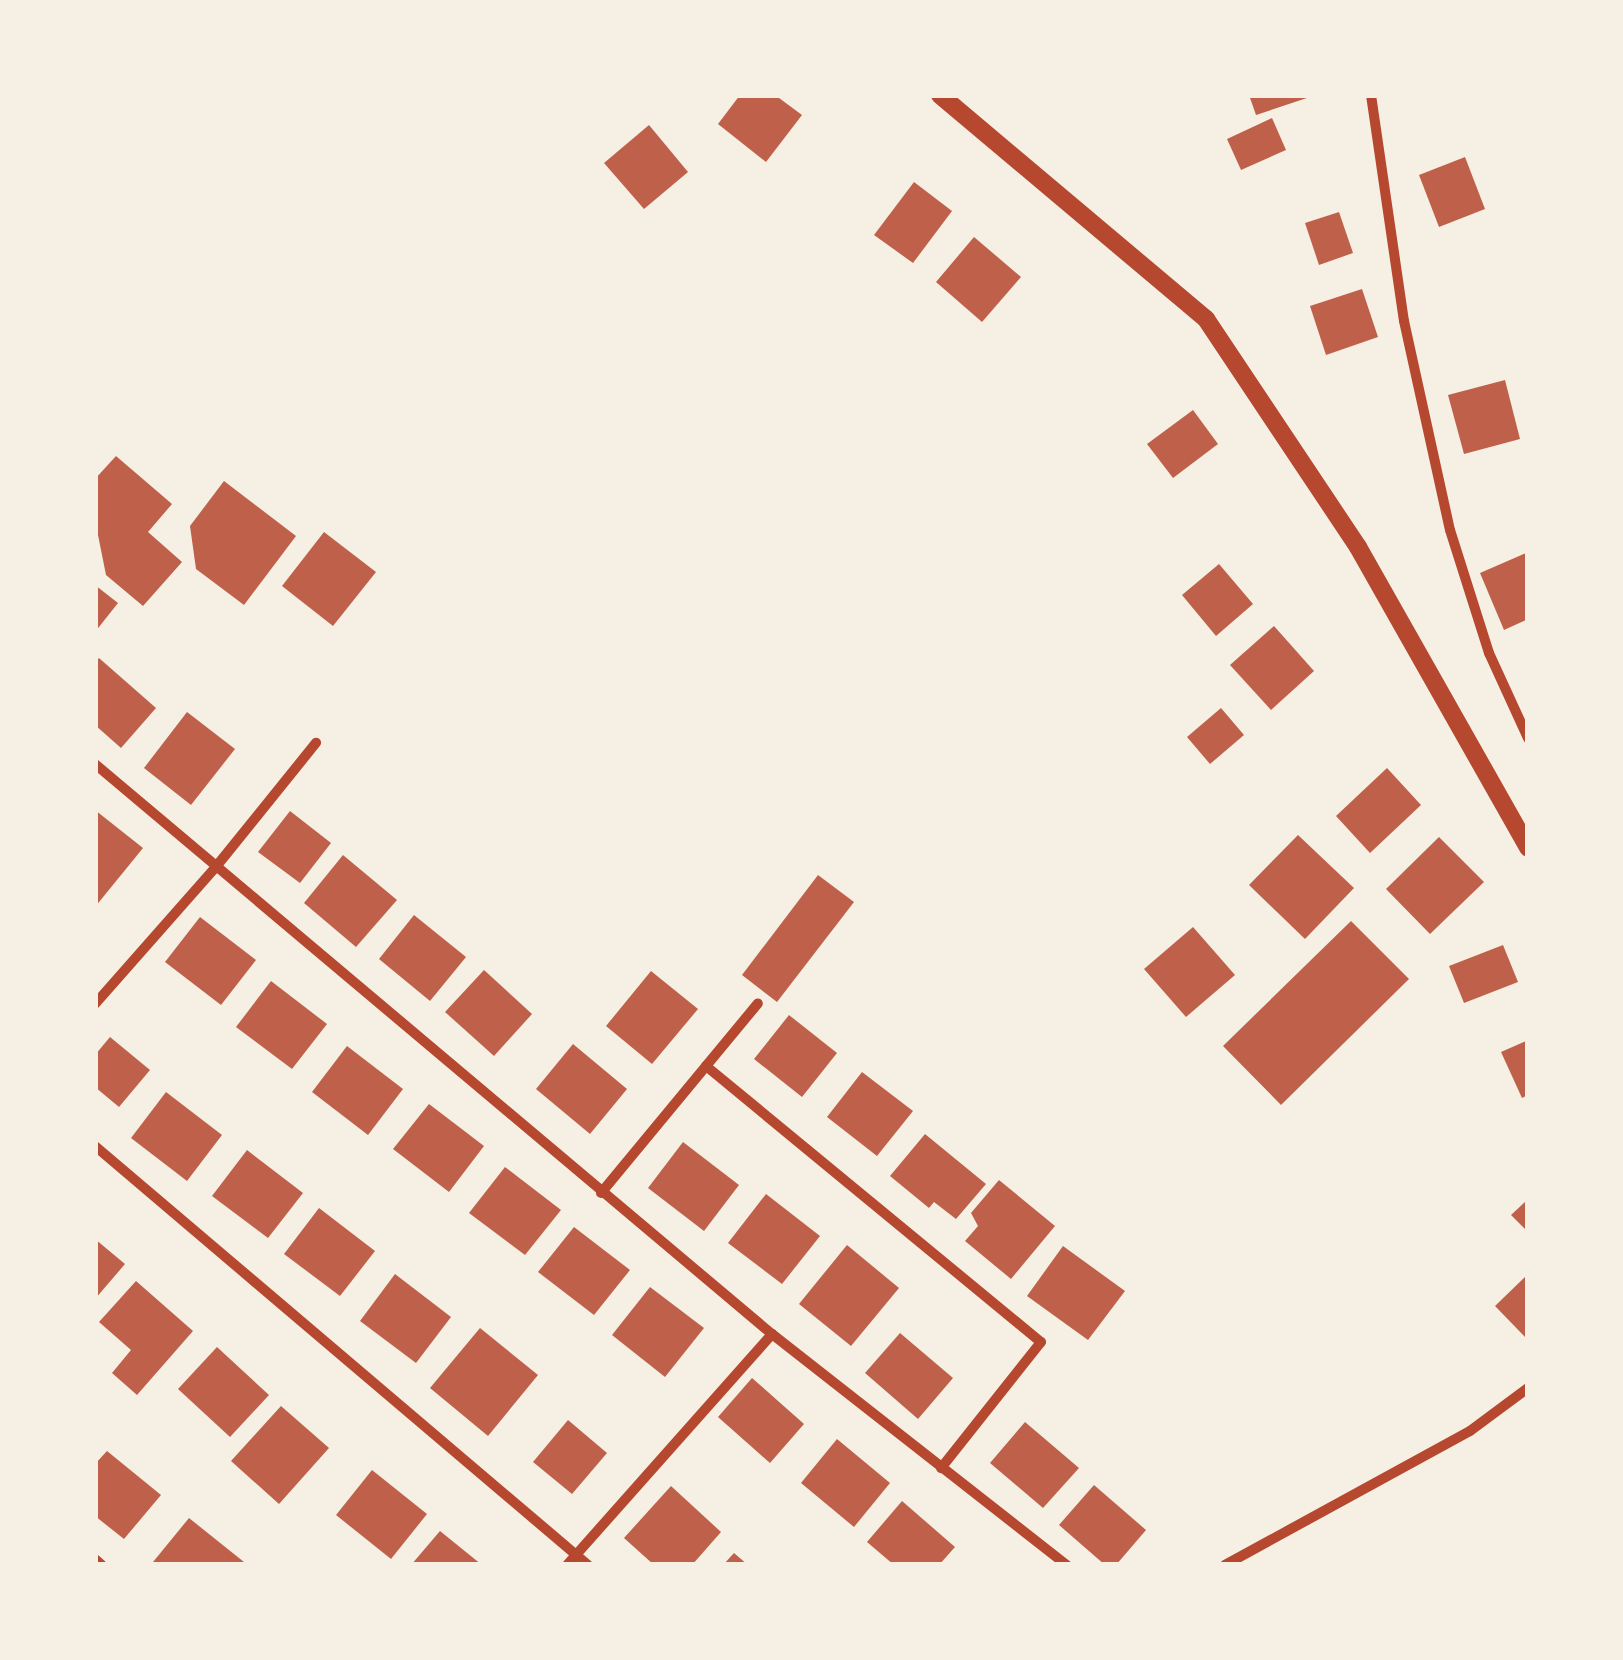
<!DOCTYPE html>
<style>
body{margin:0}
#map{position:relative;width:1623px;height:1660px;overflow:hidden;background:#f6efe4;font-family:"Public Sans",sans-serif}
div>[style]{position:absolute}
.building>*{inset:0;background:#bf614a}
.minor>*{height:10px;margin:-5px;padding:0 5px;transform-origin:5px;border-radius:5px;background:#b5482f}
.tertiary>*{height:18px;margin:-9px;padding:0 9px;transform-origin:9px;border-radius:9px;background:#b5482f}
span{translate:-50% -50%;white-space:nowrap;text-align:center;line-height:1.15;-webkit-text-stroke:8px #f6efe4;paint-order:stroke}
.frame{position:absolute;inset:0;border:98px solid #f6efe4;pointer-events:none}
</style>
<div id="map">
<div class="building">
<i style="clip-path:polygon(740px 95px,775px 95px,802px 115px,766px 162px,718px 124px)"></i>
<i style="clip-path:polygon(1249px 95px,1313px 95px,1313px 96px,1256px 115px)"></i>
<i style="clip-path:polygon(1272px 118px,1286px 150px,1241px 170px,1227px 139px)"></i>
<i style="clip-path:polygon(649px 125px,688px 172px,644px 209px,604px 163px)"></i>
<i style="clip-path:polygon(1465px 157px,1485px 209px,1439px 227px,1419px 175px)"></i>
<i style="clip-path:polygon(914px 182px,952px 211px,913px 263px,874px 235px)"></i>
<i style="clip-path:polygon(1339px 212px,1353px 253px,1319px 265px,1305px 223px)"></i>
<i style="clip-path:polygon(974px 237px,1021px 277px,982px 322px,936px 282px)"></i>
<i style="clip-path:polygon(1362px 289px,1378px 337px,1326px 355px,1310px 306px)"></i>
<i style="clip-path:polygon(1505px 380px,1520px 439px,1464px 454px,1448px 395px)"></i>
<i style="clip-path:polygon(1193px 410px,1218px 444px,1173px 478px,1147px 444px)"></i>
<i style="clip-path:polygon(116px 456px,172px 504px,148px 532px,182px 562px,143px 606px,106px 575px,95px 520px,95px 479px)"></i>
<i style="clip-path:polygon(224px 481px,296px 536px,244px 605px,196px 569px,190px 526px)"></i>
<i style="clip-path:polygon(324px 532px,376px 572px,333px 626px,282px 586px)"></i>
<i style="clip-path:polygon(1528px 552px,1528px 619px,1504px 630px,1480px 573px)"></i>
<i style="clip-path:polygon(1219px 564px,1253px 604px,1216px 636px,1182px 595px)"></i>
<i style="clip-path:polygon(95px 585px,118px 603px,95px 632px)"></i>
<i style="clip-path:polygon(1274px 626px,1314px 671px,1271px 710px,1230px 665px)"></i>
<i style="clip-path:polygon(99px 658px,156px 708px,121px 748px,95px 725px,95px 663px)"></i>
<i style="clip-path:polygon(1221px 708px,1244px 735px,1210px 764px,1187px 737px)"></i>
<i style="clip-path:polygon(187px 712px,235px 749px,191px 805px,144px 768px)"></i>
<i style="clip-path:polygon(1387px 768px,1421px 805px,1370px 853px,1336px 816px)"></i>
<i style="clip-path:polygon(95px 810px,143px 848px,95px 907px)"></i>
<i style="clip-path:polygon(290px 811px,331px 843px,300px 883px,258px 852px)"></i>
<i style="clip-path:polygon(1298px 835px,1354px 888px,1305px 939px,1249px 885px)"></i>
<i style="clip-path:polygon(1439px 837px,1484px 882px,1430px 934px,1386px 889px)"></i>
<i style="clip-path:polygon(343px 855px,397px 900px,356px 947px,304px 903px)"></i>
<i style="clip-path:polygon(818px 875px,854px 902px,777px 1002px,742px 975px)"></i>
<i style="clip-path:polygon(414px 915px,466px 957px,430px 1001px,379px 959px)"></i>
<i style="clip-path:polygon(200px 917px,256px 960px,221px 1005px,165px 962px)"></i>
<i style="clip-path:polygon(1351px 921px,1409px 979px,1281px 1105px,1223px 1046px)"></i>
<i style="clip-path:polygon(1193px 927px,1235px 975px,1186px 1017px,1144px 969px)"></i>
<i style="clip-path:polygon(1503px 945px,1518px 982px,1464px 1003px,1449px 966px)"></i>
<i style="clip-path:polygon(484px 970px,532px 1014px,494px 1056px,445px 1012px)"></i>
<i style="clip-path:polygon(651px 971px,698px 1009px,652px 1064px,606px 1026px)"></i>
<i style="clip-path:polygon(271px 981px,327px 1024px,292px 1069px,236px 1027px)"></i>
<i style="clip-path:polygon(789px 1015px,837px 1053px,802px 1097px,754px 1059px)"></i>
<i style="clip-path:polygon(110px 1037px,150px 1070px,119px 1107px,95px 1087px,95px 1055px)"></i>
<i style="clip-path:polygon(1528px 1040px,1528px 1095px,1522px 1098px,1501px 1052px)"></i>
<i style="clip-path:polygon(573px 1044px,627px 1089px,590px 1134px,536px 1089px)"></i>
<i style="clip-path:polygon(347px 1046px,403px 1089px,368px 1135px,312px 1092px)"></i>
<i style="clip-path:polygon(862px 1072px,913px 1111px,877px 1156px,827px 1117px)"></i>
<i style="clip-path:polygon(166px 1092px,222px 1135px,187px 1181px,131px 1138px)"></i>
<i style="clip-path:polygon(429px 1104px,484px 1146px,449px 1192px,393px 1149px)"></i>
<i style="clip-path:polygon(925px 1134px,986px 1184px,956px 1219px,934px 1202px,929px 1208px,890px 1176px)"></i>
<i style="clip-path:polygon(683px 1142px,739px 1185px,704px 1231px,648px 1188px)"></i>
<i style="clip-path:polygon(247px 1150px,303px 1193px,268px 1238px,212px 1196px)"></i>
<i style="clip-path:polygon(505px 1167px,561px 1210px,525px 1255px,469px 1213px)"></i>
<i style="clip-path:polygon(999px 1180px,1055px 1226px,1011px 1279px,965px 1241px,978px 1226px,971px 1213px)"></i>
<i style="clip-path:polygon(766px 1194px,820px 1236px,782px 1284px,728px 1243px)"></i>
<i style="clip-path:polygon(1528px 1199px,1528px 1232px,1511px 1215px)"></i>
<i style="clip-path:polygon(319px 1208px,375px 1251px,340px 1296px,284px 1254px)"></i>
<i style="clip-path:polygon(574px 1227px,630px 1270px,594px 1315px,538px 1272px)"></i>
<i style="clip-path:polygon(95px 1239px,125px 1264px,95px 1299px)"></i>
<i style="clip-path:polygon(847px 1245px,899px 1288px,851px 1346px,799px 1304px)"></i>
<i style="clip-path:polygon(1063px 1246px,1125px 1291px,1088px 1340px,1027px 1296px)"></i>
<i style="clip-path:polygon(395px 1274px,451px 1317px,416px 1363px,360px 1321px)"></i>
<i style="clip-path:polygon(1528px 1274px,1528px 1340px,1495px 1306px)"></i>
<i style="clip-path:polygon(136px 1281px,193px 1331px,137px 1395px,112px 1373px,131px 1350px,99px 1322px)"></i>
<i style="clip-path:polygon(650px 1287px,704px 1328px,665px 1377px,612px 1335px)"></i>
<i style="clip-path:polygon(480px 1328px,538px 1375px,488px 1436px,430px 1388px)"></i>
<i style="clip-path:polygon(900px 1333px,953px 1378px,918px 1419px,865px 1373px)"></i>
<i style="clip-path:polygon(217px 1347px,269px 1395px,230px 1437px,178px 1389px)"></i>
<i style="clip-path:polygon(752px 1378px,804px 1424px,770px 1463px,718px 1417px)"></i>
<i style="clip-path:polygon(281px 1406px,329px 1448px,279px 1504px,231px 1461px)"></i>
<i style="clip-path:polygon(568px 1420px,607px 1453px,572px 1494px,533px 1462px)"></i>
<i style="clip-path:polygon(1025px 1422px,1079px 1468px,1043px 1508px,990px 1463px)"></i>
<i style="clip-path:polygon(837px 1439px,890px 1483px,854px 1527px,801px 1483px)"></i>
<i style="clip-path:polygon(107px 1451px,161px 1495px,124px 1539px,95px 1516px,95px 1464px)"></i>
<i style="clip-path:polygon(372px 1470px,427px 1514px,391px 1559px,336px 1515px)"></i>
<i style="clip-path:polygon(1094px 1485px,1146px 1530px,1116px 1565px,1105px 1565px,1059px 1525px)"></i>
<i style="clip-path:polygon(671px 1486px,721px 1532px,692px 1565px,654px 1565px,624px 1538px)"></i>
<i style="clip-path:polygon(902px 1501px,955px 1547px,939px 1565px,894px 1565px,867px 1542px)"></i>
<i style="clip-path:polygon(189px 1518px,244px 1562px,242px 1565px,153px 1562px)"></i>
<i style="clip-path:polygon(440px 1531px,482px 1565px,411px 1565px)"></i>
<i style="clip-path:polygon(734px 1553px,748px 1565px,723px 1565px)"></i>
</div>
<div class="minor">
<i style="left:1371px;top:95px;width:228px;rotate:81.7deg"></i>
<i style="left:1404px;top:321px;width:214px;rotate:77.6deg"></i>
<i style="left:1450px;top:530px;width:129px;rotate:72.4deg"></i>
<i style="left:1489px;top:653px;width:94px;rotate:65.4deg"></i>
<i style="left:95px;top:764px;width:885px;rotate:40.1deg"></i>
<i style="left:772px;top:1334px;width:375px;rotate:38.1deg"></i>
<i style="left:95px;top:1004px;width:181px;rotate:-48.6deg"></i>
<i style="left:215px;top:868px;width:161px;rotate:-51.1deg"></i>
<i style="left:706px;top:1066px;width:434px;rotate:39.5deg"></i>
<i style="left:1041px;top:1342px;width:161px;rotate:128.4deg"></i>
<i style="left:95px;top:1146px;width:647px;rotate:40.36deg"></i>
<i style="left:601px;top:1193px;width:246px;rotate:-50.4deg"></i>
<i style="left:95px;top:1559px;width:9px;rotate:41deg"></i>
<i style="left:567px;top:1565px;width:309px;rotate:-48.4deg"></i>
<i style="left:1225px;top:1565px;width:279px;rotate:-28.7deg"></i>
<i style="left:1470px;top:1431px;width:72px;rotate:-36.6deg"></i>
</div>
<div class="tertiary">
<i style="left:940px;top:95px;width:348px;rotate:40.1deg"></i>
<i style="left:1206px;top:319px;width:274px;rotate:56.3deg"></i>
<i style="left:1358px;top:547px;width:346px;rotate:60.5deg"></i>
</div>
<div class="frame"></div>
</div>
